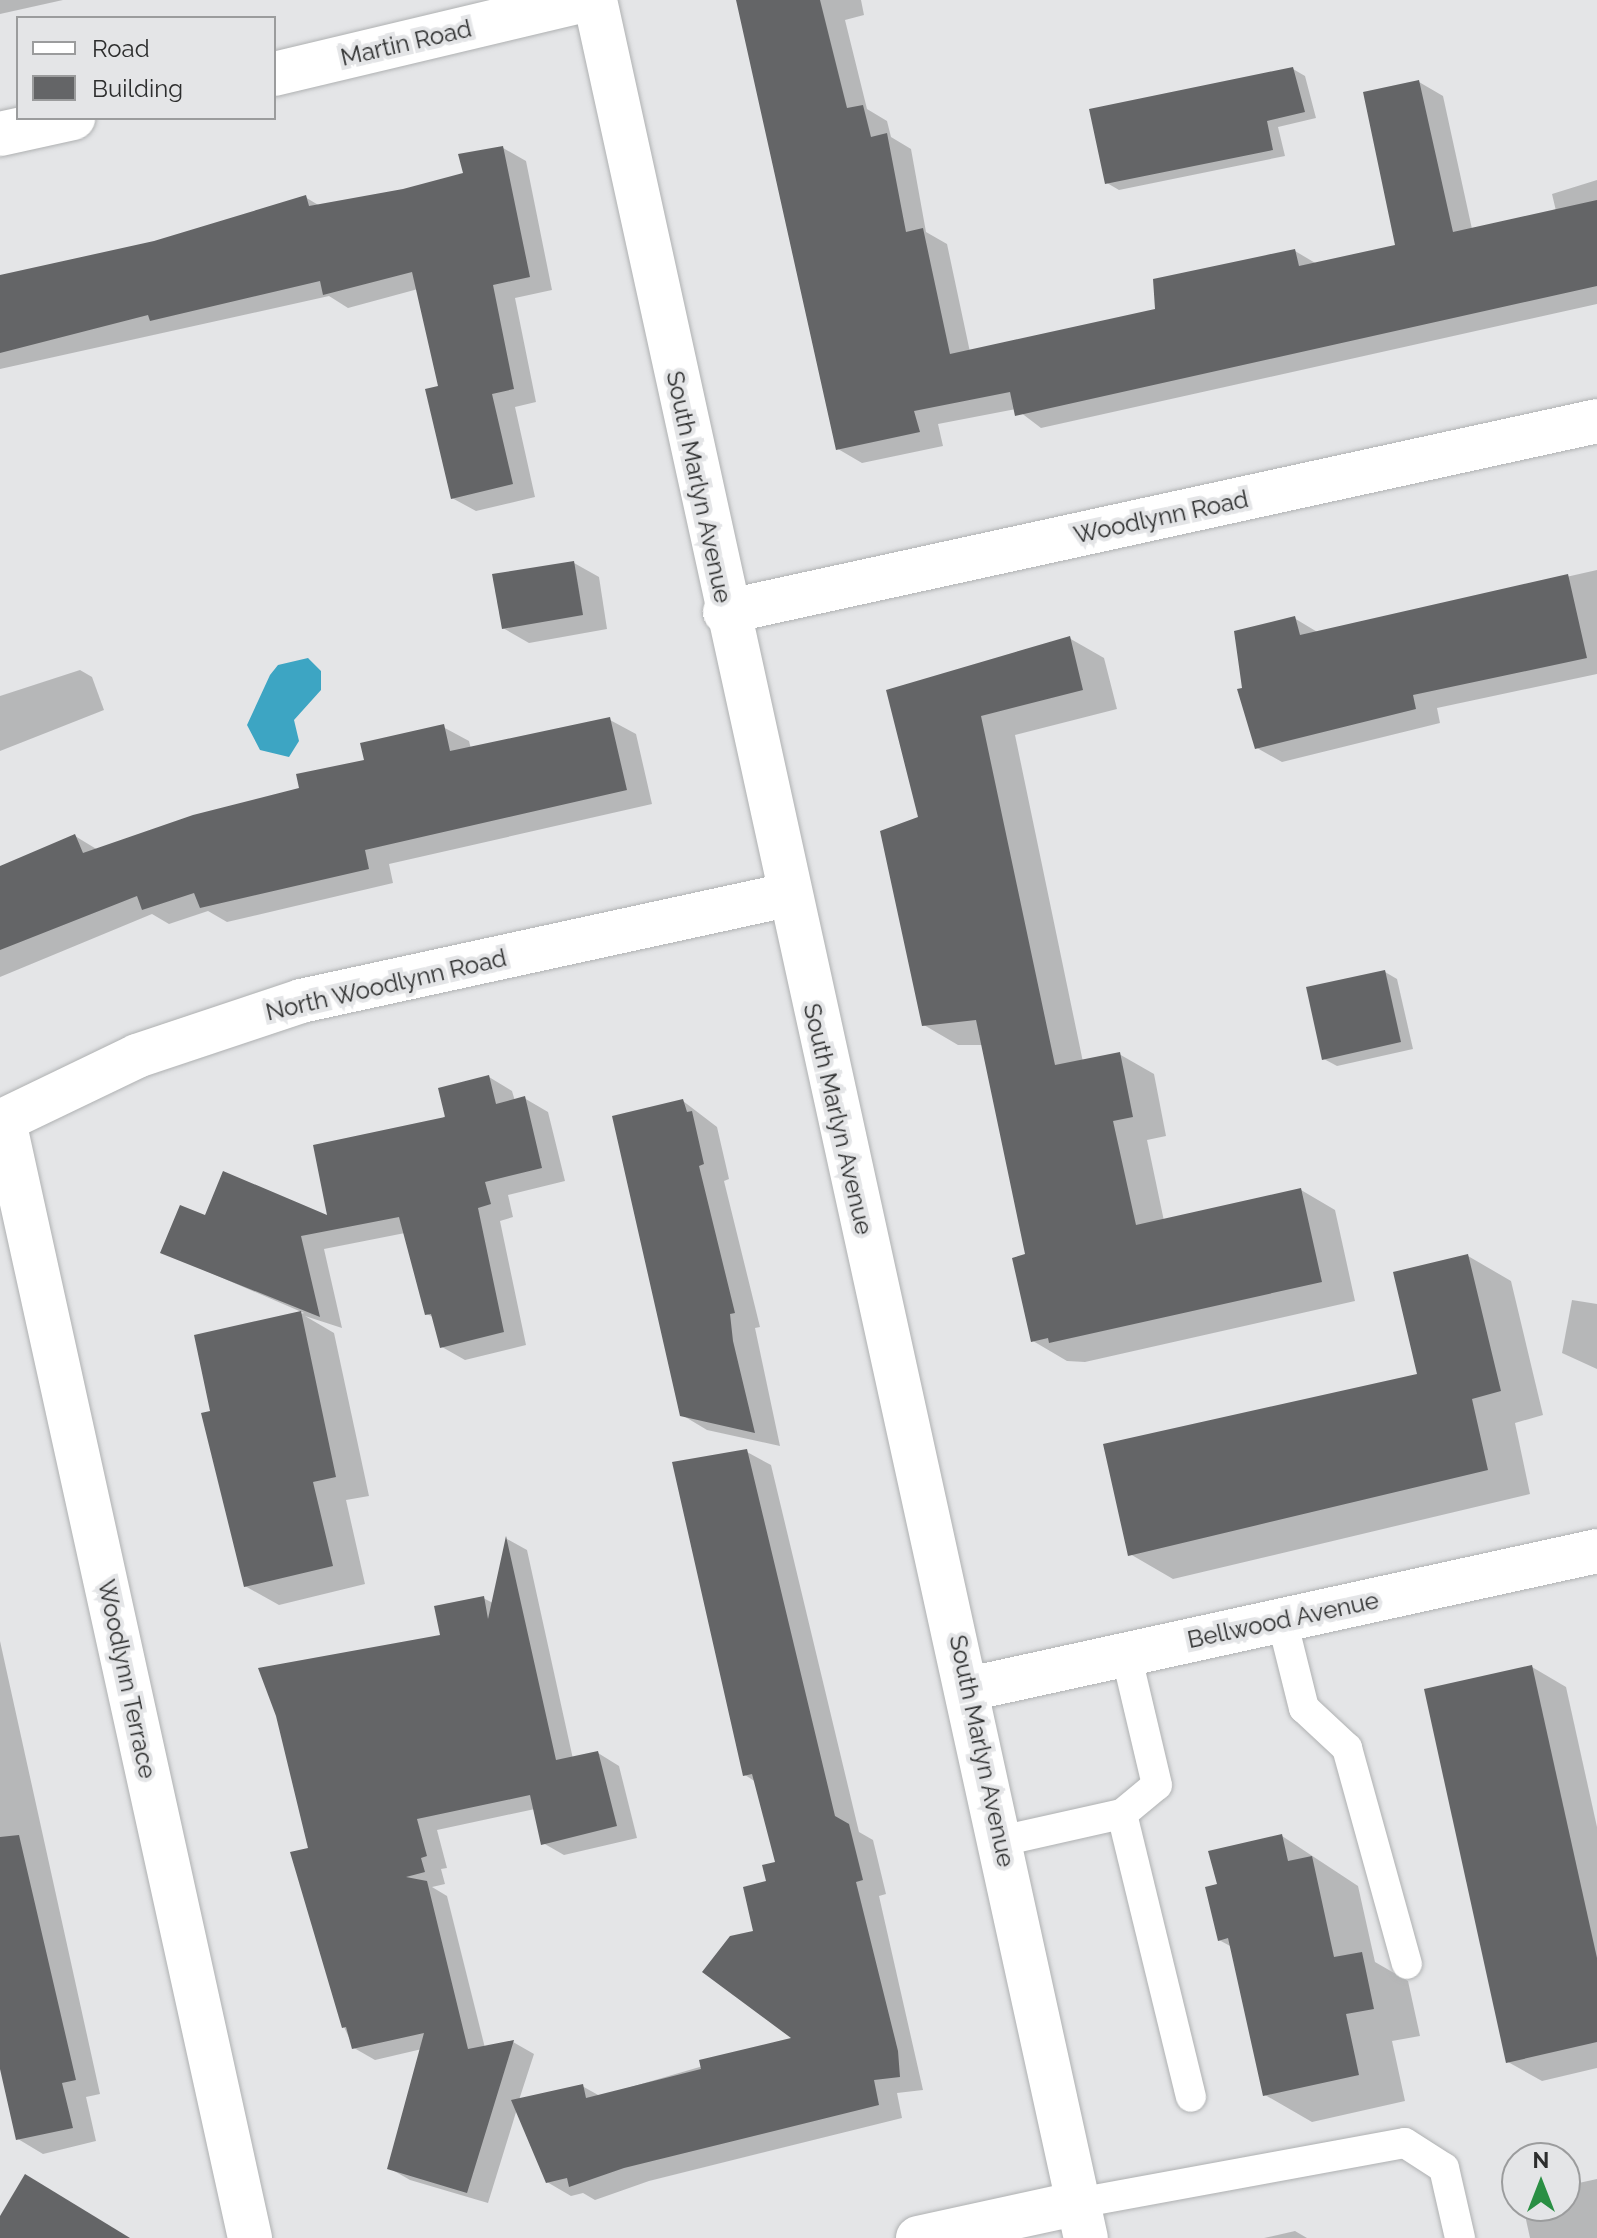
<!DOCTYPE html>
<style>
body{margin:0}
#map{position:relative;width:1597px;height:2238px;overflow:hidden;background:#e4e5e7;font-family:Raleway,sans-serif}
div>[style]{position:absolute}
.water>*{inset:0;background:#3da5c3}
.shadow>*{inset:0;background:#0003}
.building>*{inset:0;background:#646567}
.roads{filter:drop-shadow(0 0 2px #afb1b2) drop-shadow(0 0 2px #afb1b2)}
.service>*{height:30px;margin:-15px;padding:0 15px;transform-origin:15px;border-radius:15px;background:#fff}
.minor>*{height:44px;margin:-22px;padding:0 22px;transform-origin:22px;border-radius:22px;background:#fff}
.tertiary>*{height:44px;margin:-22px;padding:0 22px;transform-origin:22px;border-radius:22px;background:#fff}
span{translate:-50% -50%;white-space:nowrap;text-align:center;line-height:1.15;-webkit-text-stroke:8px #e4e5e7;paint-order:stroke}
.street-label{font-size:24px;color:#2d2e2e}
.legend{position:absolute;left:16px;top:16px;width:260px;height:104px;box-sizing:border-box;background:#e4e5e7;border:2px solid #9b9c9d;margin:0;padding:10px 14px;list-style:none;font-size:24px;color:#2d2e2e}
.legend li{display:flex;align-items:center;gap:16px;height:40px}
.legend b{width:40px;border:2px solid #9b9c9d}
.north{position:absolute;left:1501px;top:2142px;width:80px;height:80px;box-sizing:border-box;background:#e4e5e7;border:2px solid #9b9c9d;border-radius:50%;rotate:0deg;font-size:22px;font-weight:700;line-height:32px;text-align:center;color:#2d2e2e}
.north::after{content:'';display:block;margin:auto;width:28px;height:36px;background:#2a8f44;clip-path:polygon(50% 0,100% 100%,50% 72%,0 100%)}
</style>
<div id="map">
<div class="water">
<i style="clip-path:polygon(308px 658px,321px 671px,321px 690px,294px 720px,299px 741px,289px 757px,260px 750px,247px 725px,270px 675px,278px 665px)"></i>
</div>
<div class="shadow">
<i style="clip-path:polygon(0 0,63px 0,0 14px)"></i>
<i style="clip-path:polygon(737px 0,861px 0,864px 15px,845px 20px,867px 109px,887px 121px,891px 137px,911px 149px,926px 232px,947px 244px,970px 352px,1157px 311px,1295px 251px,1317px 264px,1397px 246px,1419px 82px,1443px 96px,1472px 229px,1556px 211px,1552px 194px,1597px 180px,1597px 304px,1041px 428px,1016px 409px,938px 424px,943px 446px,862px 463px,838px 449px)"></i>
<i style="clip-path:polygon(1293px 69px,1305px 76px,1316px 118px,1278px 127px,1285px 156px,1119px 190px,1107px 183px)"></i>
<i style="clip-path:polygon(503px 148px,526px 161px,552px 290px,515px 298px,536px 402px,515px 407px,535px 497px,476px 511px,452px 498px,440px 387px,418px 289px,348px 308px,329px 296px,0 369px,0 276px,155px 243px,305px 197px,320px 206px,404px 191px,465px 175px)"></i>
<i style="clip-path:polygon(574px 563px,599px 577px,607px 629px,529px 643px,503px 628px)"></i>
<i style="clip-path:polygon(1597px 570px,1597px 674px,1437px 708px,1440px 723px,1282px 762px,1257px 748px,1244px 689px,1294px 618px,1319px 633px)"></i>
<i style="clip-path:polygon(1069px 638px,1104px 658px,1117px 709px,1015px 735px,1083px 1062px,1119px 1054px,1154px 1074px,1166px 1136px,1147px 1140px,1164px 1221px,1301px 1190px,1335px 1210px,1355px 1301px,1085px 1362px,1067px 1361px,1033px 1341px,1027px 1256px,982px 1045px,958px 1045px,924px 1025px,921px 818px,888px 691px)"></i>
<i style="clip-path:polygon(80px 670px,92px 677px,104px 710px,0 751px,0 696px)"></i>
<i style="clip-path:polygon(610px 720px,636px 734px,652px 804px,389px 864px,393px 883px,227px 922px,208px 911px,169px 924px,152px 914px,0 977px,0 870px,75px 836px,98px 850px,301px 789px,443px 727px,469px 741px,471px 749px)"></i>
<i style="clip-path:polygon(1385px 972px,1397px 979px,1413px 1049px,1337px 1066px,1324px 1059px)"></i>
<i style="clip-path:polygon(489px 1077px,512px 1091px,515px 1101px,524px 1098px,548px 1112px,565px 1181px,508px 1195px,513px 1217px,500px 1221px,526px 1345px,465px 1360px,442px 1347px,435px 1318px,427px 1314px,405px 1233px,324px 1249px,342px 1328px,305px 1316px,334px 1333px,369px 1496px,346px 1500px,365px 1584px,279px 1605px,245px 1586px,197px 1337px,304px 1313px,162px 1252px,206px 1218px,330px 1218px)"></i>
<i style="clip-path:polygon(683px 1101px,717px 1127px,729px 1179px,724px 1181px,760px 1327px,755px 1328px,780px 1446px,707px 1430px,682px 1415px)"></i>
<i style="clip-path:polygon(1468px 1256px,1511px 1281px,1543px 1415px,1515px 1423px,1530px 1494px,1173px 1579px,1130px 1554px,1419px 1375px)"></i>
<i style="clip-path:polygon(1572px 1300px,1597px 1304px,1597px 1369px,1562px 1353px)"></i>
<i style="clip-path:polygon(747px 1452px,771px 1465px,859px 1832px,873px 1840px,886px 1894px,879px 1896px,923px 2090px,897px 2093px,902px 2118px,649px 2181px,595px 2200px,583px 2193px,571px 2196px,547px 2182px,517px 2109px,488px 2203px,410px 2180px,389px 2168px,422px 2049px,375px 2060px,354px 2048px,344px 2027px,310px 1849px,442px 1636px,483px 1598px,493px 1603px,507px 1539px,527px 1550px,573px 1759px,598px 1753px,619px 1766px,637px 1838px,564px 1855px,543px 1843px,535px 1809px,437px 1830px,447px 1868px,441px 1869px,445px 1884px,432px 1887px,447px 1896px,485px 2048px,513px 2042px,534px 2054px,519px 2100px,582px 2086px,600px 2096px,796px 2039px,756px 1933px,777px 1864px,756px 1782px,745px 1775px)"></i>
<i style="clip-path:polygon(0 1641px,100px 2094px,86px 2097px,96px 2141px,43px 2154px,18px 2139px,0 2061px)"></i>
<i style="clip-path:polygon(1532px 1667px,1566px 1687px,1597px 1827px,1597px 2068px,1542px 2081px,1508px 2062px)"></i>
<i style="clip-path:polygon(1282px 1836px,1358px 1886px,1375px 1962px,1408px 1981px,1420px 2036px,1392px 2041px,1405px 2101px,1312px 2122px,1265px 2095px,1232px 1947px,1219px 1940px,1219px 1886px)"></i>
<i style="clip-path:polygon(1597px 2179px,1597px 2238px,1530px 2238px,1523px 2206px,1565px 2206px,1565px 2186px)"></i>
<i style="clip-path:polygon(1295px 2231px,1307px 2238px,1264px 2238px)"></i>
</div>
<div class="building">
<i style="clip-path:polygon(736px 0,820px 0,847px 108px,863px 105px,871px 137px,887px 133px,906px 232px,923px 228px,950px 354px,1155px 309px,1153px 279px,1295px 249px,1299px 266px,1395px 245px,1363px 92px,1419px 80px,1453px 232px,1597px 200px,1597px 286px,1015px 416px,1010px 392px,914px 411px,920px 432px,836px 450px)"></i>
<i style="clip-path:polygon(1293px 67px,1305px 112px,1267px 121px,1273px 150px,1105px 184px,1089px 109px)"></i>
<i style="clip-path:polygon(503px 146px,530px 277px,493px 285px,514px 389px,492px 394px,513px 484px,451px 499px,425px 389px,438px 386px,412px 272px,323px 295px,320px 281px,150px 321px,148px 315px,0 353px,0 275px,154px 241px,306px 195px,309px 206px,403px 189px,463px 173px,458px 154px)"></i>
<i style="clip-path:polygon(574px 561px,583px 615px,502px 629px,492px 574px)"></i>
<i style="clip-path:polygon(1568px 574px,1587px 658px,1413px 695px,1416px 709px,1255px 749px,1237px 689px,1242px 688px,1234px 631px,1295px 616px,1300px 635px)"></i>
<i style="clip-path:polygon(1070px 636px,1083px 690px,981px 716px,1055px 1065px,1120px 1052px,1133px 1117px,1113px 1121px,1136px 1225px,1301px 1188px,1322px 1282px,1049px 1343px,1048px 1338px,1031px 1342px,1012px 1258px,1025px 1254px,976px 1020px,922px 1026px,880px 831px,918px 817px,886px 690px)"></i>
<i style="clip-path:polygon(610px 717px,627px 790px,365px 850px,369px 869px,200px 908px,194px 893px,142px 910px,137px 896px,0 950px,0 866px,75px 834px,83px 853px,193px 815px,299px 788px,296px 774px,364px 760px,360px 743px,444px 724px,450px 751px)"></i>
<i style="clip-path:polygon(1385px 970px,1401px 1042px,1322px 1060px,1306px 987px)"></i>
<i style="clip-path:polygon(489px 1075px,496px 1104px,525px 1096px,542px 1168px,485px 1182px,491px 1204px,478px 1208px,504px 1332px,440px 1348px,431px 1314px,425px 1315px,399px 1217px,301px 1236px,320px 1317px,160px 1253px,180px 1205px,205px 1215px,223px 1171px,327px 1215px,313px 1145px,445px 1117px,438px 1088px)"></i>
<i style="clip-path:polygon(683px 1099px,687px 1112px,692px 1111px,704px 1164px,699px 1166px,735px 1313px,730px 1314px,733px 1341px,755px 1433px,680px 1416px,612px 1116px)"></i>
<i style="clip-path:polygon(1468px 1254px,1501px 1391px,1472px 1399px,1488px 1470px,1128px 1556px,1103px 1444px,1417px 1374px,1393px 1272px)"></i>
<i style="clip-path:polygon(301px 1311px,336px 1477px,313px 1482px,333px 1566px,244px 1587px,201px 1413px,210px 1411px,194px 1335px)"></i>
<i style="clip-path:polygon(747px 1449px,835px 1816px,849px 1824px,863px 1880px,856px 1882px,898px 2051px,900px 2077px,874px 2080px,879px 2105px,624px 2168px,569px 2187px,567px 2178px,546px 2183px,511px 2100px,583px 2084px,586px 2098px,701px 2069px,699px 2060px,791px 2038px,702px 1972px,730px 1936px,753px 1931px,743px 1887px,766px 1881px,762px 1865px,775px 1862px,752px 1774px,743px 1776px,672px 1462px)"></i>
<i style="clip-path:polygon(506px 1536px,556px 1760px,598px 1751px,617px 1826px,541px 1845px,530px 1795px,417px 1819px,427px 1856px,421px 1858px,425px 1872px,406px 1877px,427px 1881px,468px 2049px,514px 2040px,467px 2193px,387px 2169px,424px 2033px,352px 2049px,346px 2027px,342px 2028px,290px 1852px,308px 1848px,276px 1716px,258px 1668px,440px 1635px,434px 1606px,484px 1596px,488px 1619px)"></i>
<i style="clip-path:polygon(1532px 1665px,1597px 1958px,1597px 2042px,1506px 2063px,1424px 1689px)"></i>
<i style="clip-path:polygon(1282px 1834px,1288px 1861px,1312px 1856px,1334px 1957px,1362px 1952px,1374px 2009px,1346px 2014px,1359px 2075px,1263px 2096px,1228px 1938px,1218px 1941px,1205px 1887px,1217px 1884px,1208px 1851px)"></i>
<i style="clip-path:polygon(19px 1835px,76px 2080px,62px 2083px,73px 2128px,16px 2140px,0 2069px,0 1837px)"></i>
<i style="clip-path:polygon(25px 2174px,130px 2238px,0 2238px,0 2216px)"></i>
</div>
<div class="roads">
<div class="service">
<i style="left:1282px;top:1620px;width:91px;rotate:76deg"></i>
<i style="left:1304px;top:1708px;width:59px;rotate:42.9deg"></i>
<i style="left:1347px;top:1748px;width:224px;rotate:74.5deg"></i>
<i style="left:1122px;top:1814px;width:291px;rotate:76.3deg"></i>
<i style="left:1001px;top:1841px;width:124px;rotate:-12.6deg"></i>
<i style="left:1122px;top:1814px;width:45px;rotate:-39.6deg"></i>
<i style="left:1157px;top:1785px;width:135px;rotate:-103.3deg"></i>
<i style="left:1078px;top:2203px;width:332px;rotate:-10.4deg"></i>
<i style="left:1405px;top:2143px;width:46px;rotate:32.7deg"></i>
<i style="left:1444px;top:2168px;width:72px;rotate:77.1deg"></i>
</div>
<div class="minor">
<i style="left:274px;top:74px;width:319px;rotate:-13.4deg"></i>
<i style="left:0;top:134px;width:75px;rotate:-12.4deg"></i>
<i style="left:725px;top:612px;width:893px;rotate:-12.35deg"></i>
<i style="left:4px;top:1121px;width:1144px;rotate:77.58deg"></i>
<i style="left:0;top:1122px;width:152px;rotate:-25.7deg"></i>
<i style="left:137px;top:1056px;width:173px;rotate:-18.5deg"></i>
<i style="left:301px;top:1001px;width:497px;rotate:-12.3deg"></i>
<i style="left:969px;top:1689px;width:643px;rotate:-12.39deg"></i>
<i style="left:918px;top:2238px;width:164px;rotate:-12.3deg"></i>
</div>
<div class="tertiary">
<i style="left:595px;top:0;width:2291px;rotate:77.63deg"></i>
</div>
</div>
<div class="street-label">
<span style="left:406px;top:43px;rotate:-13deg">Martin Road</span>
<span style="left:699px;top:487px;rotate:78deg">South Marlyn Avenue</span>
<span style="left:1161px;top:517px;rotate:-12deg">Woodlynn Road</span>
<span style="left:386px;top:985px;rotate:-13deg">North Woodlynn Road</span>
<span style="left:838px;top:1119px;rotate:77deg">South Marlyn Avenue</span>
<span style="left:1283px;top:1620px;rotate:-12deg">Bellwood Avenue</span>
<span style="left:127px;top:1679px;rotate:78deg">Woodlynn Terrace</span>
<span style="left:982px;top:1751px;rotate:78deg">South Marlyn Avenue</span>
</div>
<ul class="legend">
<li><b style="height:10px;background:#fff"></b>Road</li>
<li><b style="height:22px;background:#646567"></b>Building</li>
</ul>
<div class="north">N</div>
</div>
